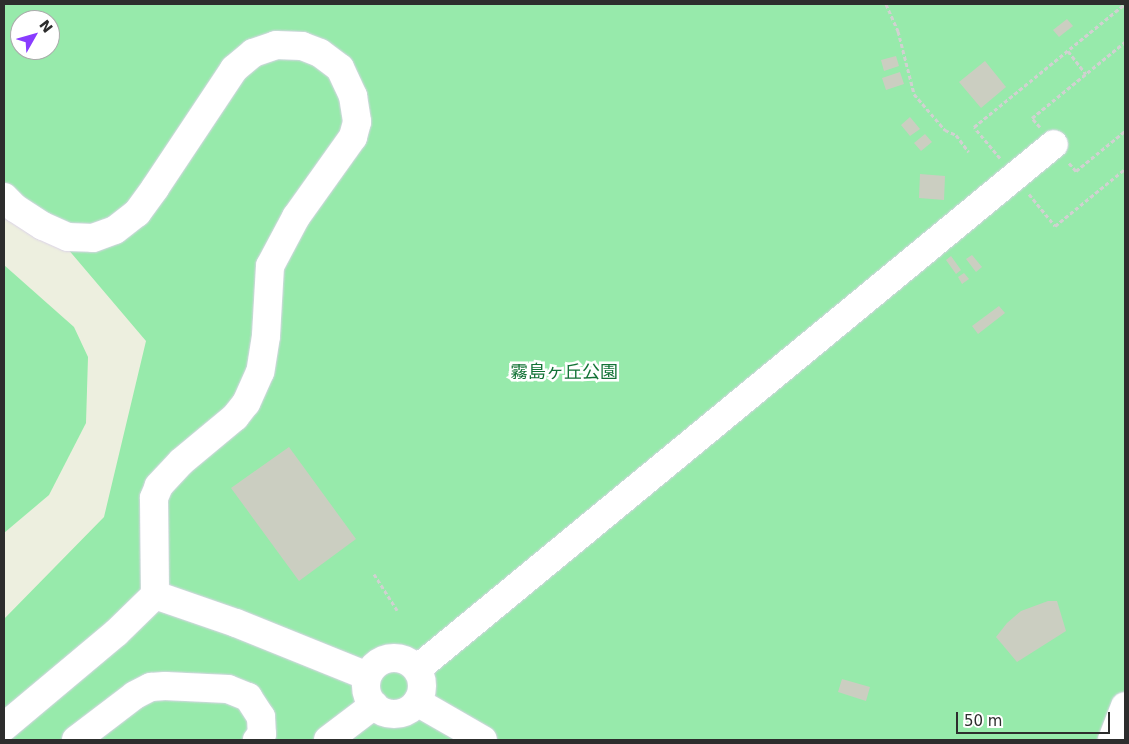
<!DOCTYPE html>
<meta charset="utf-8">
<style>
body{margin:0}
#map{position:relative;width:1129px;height:744px;overflow:hidden;background:#edefdf;font-family:"DejaVu Sans","Noto Sans JP",sans-serif}
div>[style]{position:absolute}
.green>*{inset:0;background:#97eaab}
.building>*{inset:0;background:#cbcec1}
.path>*{height:3px;margin-top:-1.5px;transform-origin:0;background:repeating-linear-gradient(90deg,#d1d1d1 0 4px,transparent 0 6.5px)}
.roads{filter:drop-shadow(0 0 1px #dbd3e7) drop-shadow(0 0 1px #dbd3e7)}
.minor>*{height:28px;margin:-14px;padding:0 14px;transform-origin:14px;border-radius:14px;background:#fff}
.minor>.ring{margin:-14px;padding:0;box-sizing:content-box;background:none;border:28px solid #fff;border-radius:50%}
span{translate:-50% -50%;white-space:nowrap;text-align:center;line-height:1.15;-webkit-text-stroke:5px #fff;paint-order:stroke}
.park-label{font-size:18px;color:#147337}
.frame{position:absolute;inset:0;border:5px solid #2d2d2d;pointer-events:none}
.north{position:absolute;left:10px;top:10px;width:50px;height:50px;box-sizing:border-box;background:#fff;border:1px solid #ababab;border-radius:50%;rotate:52deg;font-size:14px;font-weight:700;line-height:20px;text-align:center;color:#2d2d2d}
.north::after{content:'';display:block;margin:auto;width:18px;height:22px;background:#893cff;clip-path:polygon(50% 0,100% 100%,50% 72%,0 100%)}
.scale{position:absolute;left:956px;top:712px;width:154px;height:22px;box-sizing:border-box;border:2px solid #2d2d2d;border-top:0;padding-left:6px;font-size:15px;line-height:18px;white-space:nowrap;color:#2d2d2d;-webkit-text-stroke:4px #fff;paint-order:stroke}
</style>
<div id="map">
<div class="green">
<i style="clip-path:polygon(evenodd,4px 4px,1125px 4px,1125px 740px,4px 740px,4px 619px,104px 517px,146px 341px,50px 228px,4px 208px,4px 4px,20px 20px,50px 20px,50px 50px,20px 50px,20px 20px)"></i>
<i style="clip-path:polygon(4px 265px,74px 327px,88px 357px,86px 423px,49px 495px,4px 533px)"></i>
</div>
<div class="building">
<i style="clip-path:polygon(1067px 19px,1073px 26px,1059px 37px,1053px 30px)"></i>
<i style="clip-path:polygon(896px 56px,899px 66px,884px 71px,881px 60px)"></i>
<i style="clip-path:polygon(985px 61px,1006px 87px,981px 108px,959px 82px)"></i>
<i style="clip-path:polygon(900px 72px,904px 84px,886px 90px,882px 78px)"></i>
<i style="clip-path:polygon(910px 117px,920px 129px,910px 136px,901px 125px)"></i>
<i style="clip-path:polygon(925px 134px,932px 142px,921px 151px,914px 143px)"></i>
<i style="clip-path:polygon(920px 174px,945px 176px,944px 200px,919px 198px)"></i>
<i style="clip-path:polygon(972px 255px,982px 267px,976px 272px,966px 259px)"></i>
<i style="clip-path:polygon(951px 256px,961px 270px,956px 274px,946px 260px)"></i>
<i style="clip-path:polygon(964px 273px,969px 279px,962px 284px,958px 277px)"></i>
<i style="clip-path:polygon(999px 306px,1005px 313px,978px 334px,972px 326px)"></i>
<i style="clip-path:polygon(289px 447px,356px 539px,299px 581px,231px 488px)"></i>
<i style="clip-path:polygon(1048px 601px,1057px 601px,1066px 631px,1017px 662px,996px 637px,1007px 623px,1021px 611px)"></i>
<i style="clip-path:polygon(842px 679px,870px 687px,866px 701px,838px 692px)"></i>
</div>
<div class="path">
<i style="left:886px;top:4px;width:30px;rotate:66deg"></i>
<i style="left:898px;top:31px;width:65px;rotate:75.7deg"></i>
<i style="left:914px;top:94px;width:48px;rotate:49.3deg"></i>
<i style="left:945px;top:130px;width:12px;rotate:24deg"></i>
<i style="left:956px;top:135px;width:21px;rotate:53deg"></i>
<i style="left:1068px;top:51px;width:29px;rotate:52deg"></i>
<i style="left:1040px;top:127px;width:12px;rotate:-132deg"></i>
<i style="left:1032px;top:118px;width:120px;rotate:-39.3deg"></i>
<i style="left:1000px;top:158px;width:40px;rotate:-130deg"></i>
<i style="left:974px;top:127px;width:195px;rotate:-39.2deg"></i>
<i style="left:1069px;top:163px;width:11px;rotate:49deg"></i>
<i style="left:1076px;top:171px;width:63px;rotate:-39.2deg"></i>
<i style="left:1029px;top:194px;width:41px;rotate:50.9deg"></i>
<i style="left:1055px;top:226px;width:90px;rotate:-39.2deg"></i>
<i style="left:374px;top:574px;width:43px;rotate:57.4deg"></i>
</div>
<div class="roads">
<div class="minor">
<i style="left:4px;top:197px;width:16px;rotate:45deg"></i>
<i style="left:15px;top:208px;width:33px;rotate:33deg"></i>
<i style="left:43px;top:226px;width:27px;rotate:24deg"></i>
<i style="left:68px;top:237px;width:25px;rotate:2deg"></i>
<i style="left:93px;top:238px;width:23px;rotate:-20deg"></i>
<i style="left:115px;top:230px;width:28px;rotate:-38deg"></i>
<i style="left:137px;top:213px;width:31px;rotate:-54deg"></i>
<i style="left:155px;top:188px;width:143px;rotate:-56.4deg"></i>
<i style="left:234px;top:69px;width:25px;rotate:-40deg"></i>
<i style="left:253px;top:53px;width:24px;rotate:-19deg"></i>
<i style="left:276px;top:45px;width:26px;rotate:2deg"></i>
<i style="left:302px;top:46px;width:19px;rotate:21deg"></i>
<i style="left:320px;top:53px;width:25px;rotate:37deg"></i>
<i style="left:340px;top:68px;width:31px;rotate:65deg"></i>
<i style="left:353px;top:96px;width:26px;rotate:81deg"></i>
<i style="left:357px;top:122px;width:16px;rotate:105deg"></i>
<i style="left:353px;top:137px;width:98px;rotate:125.5deg"></i>
<i style="left:296px;top:217px;width:55px;rotate:118deg"></i>
<i style="left:270px;top:266px;width:70px;rotate:93.3deg"></i>
<i style="left:266px;top:336px;width:36px;rotate:99deg"></i>
<i style="left:260px;top:372px;width:34px;rotate:114deg"></i>
<i style="left:246px;top:403px;width:18px;rotate:128deg"></i>
<i style="left:235px;top:417px;width:70px;rotate:140.2deg"></i>
<i style="left:181px;top:462px;width:33px;rotate:133deg"></i>
<i style="left:159px;top:486px;width:13px;rotate:113deg"></i>
<i style="left:154px;top:498px;width:97px;rotate:89.4deg"></i>
<i style="left:155px;top:595px;width:54px;rotate:135.7deg"></i>
<i style="left:116px;top:633px;width:146px;rotate:140deg"></i>
<i style="left:155px;top:595px;width:86px;rotate:19.1deg"></i>
<i style="left:236px;top:623px;width:141px;rotate:22deg"></i>
<i class="ring" style="left:366px;top:658px;width:28px;height:28px"></i>
<i style="left:417px;top:669px;width:825px;rotate:-39.49deg"></i>
<i style="left:417px;top:702px;width:76px;rotate:29.9deg"></i>
<i style="left:76px;top:740px;width:74px;rotate:-37.3deg"></i>
<i style="left:135px;top:695px;width:18px;rotate:-27deg"></i>
<i style="left:151px;top:687px;width:14px;rotate:-4deg"></i>
<i style="left:165px;top:686px;width:63px;rotate:2.7deg"></i>
<i style="left:228px;top:689px;width:22px;rotate:22deg"></i>
<i style="left:248px;top:697px;width:24px;rotate:57deg"></i>
<i style="left:261px;top:717px;width:17px;rotate:87deg"></i>
<i style="left:262px;top:734px;width:8px;rotate:130deg"></i>
<i style="left:328px;top:740px;width:58px;rotate:-37.3deg"></i>
<i style="left:1112px;top:740px;width:36px;rotate:-69deg"></i>
</div>
</div>
<div class="park-label">
<span style="left:564px;top:372px">霧島ヶ丘公園</span>
</div>
<div class="frame"></div>
<div class="north">N</div>
<div class="scale">50 m</div>
</div>
